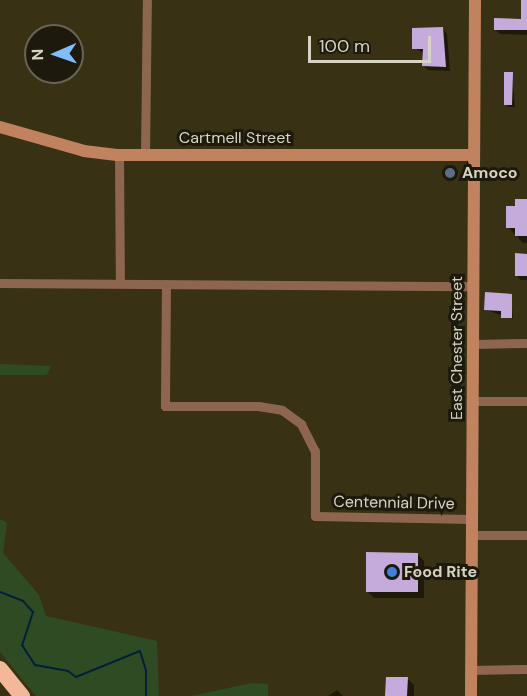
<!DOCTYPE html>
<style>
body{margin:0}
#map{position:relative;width:527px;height:696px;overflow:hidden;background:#393114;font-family:"DM Sans",sans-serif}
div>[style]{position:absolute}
.green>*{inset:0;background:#2f4b24}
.shadow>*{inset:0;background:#0007}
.stream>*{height:2px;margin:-1px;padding:0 1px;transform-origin:1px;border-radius:1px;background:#022039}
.building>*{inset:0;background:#c4abdc}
.street>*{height:9px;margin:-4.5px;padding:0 4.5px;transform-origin:4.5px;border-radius:4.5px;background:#8e6650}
.secondary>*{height:12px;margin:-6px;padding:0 6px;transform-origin:6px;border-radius:6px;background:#c1835f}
.highway>*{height:16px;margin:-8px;padding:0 8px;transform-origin:8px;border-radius:8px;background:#f2b897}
.dots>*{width:16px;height:16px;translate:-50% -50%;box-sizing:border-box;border:3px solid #1d1a0d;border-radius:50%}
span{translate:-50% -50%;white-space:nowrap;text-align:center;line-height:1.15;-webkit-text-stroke:6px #1d1a0d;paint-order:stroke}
.street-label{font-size:16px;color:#d7d3c2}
.poi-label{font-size:16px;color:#d7d3c2;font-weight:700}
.left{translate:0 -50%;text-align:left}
.north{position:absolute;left:24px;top:24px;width:60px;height:60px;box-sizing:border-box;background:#1d1a0d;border:2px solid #676455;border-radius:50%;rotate:268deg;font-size:16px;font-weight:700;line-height:24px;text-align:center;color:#d7d3c2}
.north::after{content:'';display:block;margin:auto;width:21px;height:27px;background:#81bdfa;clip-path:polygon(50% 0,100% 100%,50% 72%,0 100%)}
.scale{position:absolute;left:308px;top:36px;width:123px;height:27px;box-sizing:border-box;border:3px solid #d7d3c2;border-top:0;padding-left:8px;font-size:18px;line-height:21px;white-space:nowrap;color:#d7d3c2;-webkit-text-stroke:4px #1d1a0d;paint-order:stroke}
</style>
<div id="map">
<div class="green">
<i style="clip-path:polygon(0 364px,51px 366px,47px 375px,0 375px)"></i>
<i style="clip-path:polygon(0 519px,7px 523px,3px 553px,39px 595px,46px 616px,157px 641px,159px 696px,36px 696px,0 652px)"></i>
<i style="clip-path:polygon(252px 683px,268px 684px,268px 696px,191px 696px)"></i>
</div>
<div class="shadow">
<i style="clip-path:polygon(522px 0,527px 0,527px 35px,500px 34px,495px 30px,522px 20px)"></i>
<i style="clip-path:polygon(443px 29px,447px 34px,450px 71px,428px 70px,424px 66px,424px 53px,414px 48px)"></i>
<i style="clip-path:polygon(512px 74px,515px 107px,508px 107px,505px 104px)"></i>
<i style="clip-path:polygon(527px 201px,527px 243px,523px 243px,508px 227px,517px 207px)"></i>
<i style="clip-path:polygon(527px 255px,527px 280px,521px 280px,516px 275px)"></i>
<i style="clip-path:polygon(511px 296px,513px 319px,486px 310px)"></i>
<i style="clip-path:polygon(417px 554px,424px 561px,424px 598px,374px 598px,367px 591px)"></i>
<i style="clip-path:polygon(407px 678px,414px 685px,414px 696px,387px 696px)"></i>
<i style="clip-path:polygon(337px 690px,343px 696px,328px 696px)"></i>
</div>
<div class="stream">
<i style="left:0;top:592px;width:25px;rotate:21deg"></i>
<i style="left:23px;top:601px;width:15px;rotate:48deg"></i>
<i style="left:33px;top:612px;width:35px;rotate:108deg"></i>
<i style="left:22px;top:645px;width:24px;rotate:57deg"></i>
<i style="left:35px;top:665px;width:34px;rotate:10deg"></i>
<i style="left:68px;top:671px;width:10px;rotate:37deg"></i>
<i style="left:76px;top:677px;width:69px;rotate:-22.1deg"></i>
<i style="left:140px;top:651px;width:21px;rotate:73deg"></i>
<i style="left:146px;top:671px;width:25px;rotate:90deg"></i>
</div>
<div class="building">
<i style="clip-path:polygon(521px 0,527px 0,527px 30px,494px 30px,494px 18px,521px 19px)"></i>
<i style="clip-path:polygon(443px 27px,446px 67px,422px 66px,423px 49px,412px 49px,412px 28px)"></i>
<i style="clip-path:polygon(504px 72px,513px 72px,512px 105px,504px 105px)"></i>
<i style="clip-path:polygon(515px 199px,527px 199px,527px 236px,515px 236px,515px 228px,506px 228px,506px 206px,515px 206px)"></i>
<i style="clip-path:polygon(515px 253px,527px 254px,527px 276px,515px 276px)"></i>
<i style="clip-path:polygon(485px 292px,512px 294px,512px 318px,501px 318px,501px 311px,484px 310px)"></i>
<i style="clip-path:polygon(366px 552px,418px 553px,418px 592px,366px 592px)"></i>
<i style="clip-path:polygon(386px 677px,408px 677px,407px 696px,385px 696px)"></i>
</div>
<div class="street">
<i style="left:119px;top:155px;width:128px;rotate:89.6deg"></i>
<i style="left:145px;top:155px;width:155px;rotate:-89.3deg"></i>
<i style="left:0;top:283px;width:473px;rotate:0.4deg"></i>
<i style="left:166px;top:284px;width:122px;rotate:90.5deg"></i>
<i style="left:165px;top:406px;width:93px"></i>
<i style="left:258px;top:406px;width:24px;rotate:9deg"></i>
<i style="left:282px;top:410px;width:24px;rotate:36deg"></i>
<i style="left:301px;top:424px;width:30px;rotate:63deg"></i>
<i style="left:315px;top:451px;width:65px;rotate:90deg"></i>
<i style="left:315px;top:516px;width:156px;rotate:1.1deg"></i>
<i style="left:473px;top:344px;width:54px;rotate:-1.1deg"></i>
<i style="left:473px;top:401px;width:54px"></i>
<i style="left:471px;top:535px;width:56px"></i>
<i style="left:471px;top:670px;width:56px;rotate:-1deg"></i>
</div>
<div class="secondary">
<i style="left:0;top:127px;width:87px;rotate:15.9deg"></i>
<i style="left:84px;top:151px;width:35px;rotate:7deg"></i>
<i style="left:119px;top:155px;width:355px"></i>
<i style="left:471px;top:696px;width:696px;rotate:-89.67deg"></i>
</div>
<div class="highway">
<i style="left:0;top:669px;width:35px;rotate:51deg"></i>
</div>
<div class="dots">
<i style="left:450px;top:173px;background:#5c6f8a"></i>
<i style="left:392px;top:572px;background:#3f7fe0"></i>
</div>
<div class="street-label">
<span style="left:235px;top:138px">Cartmell Street</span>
<span style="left:457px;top:348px;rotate:-90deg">East Chester Street</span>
<span style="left:394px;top:503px;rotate:1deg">Centennial Drive</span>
</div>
<div class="poi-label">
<span class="left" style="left:462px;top:173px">Amoco</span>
<span class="left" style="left:404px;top:572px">Food Rite</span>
</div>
<div class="north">N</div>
<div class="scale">100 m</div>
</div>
